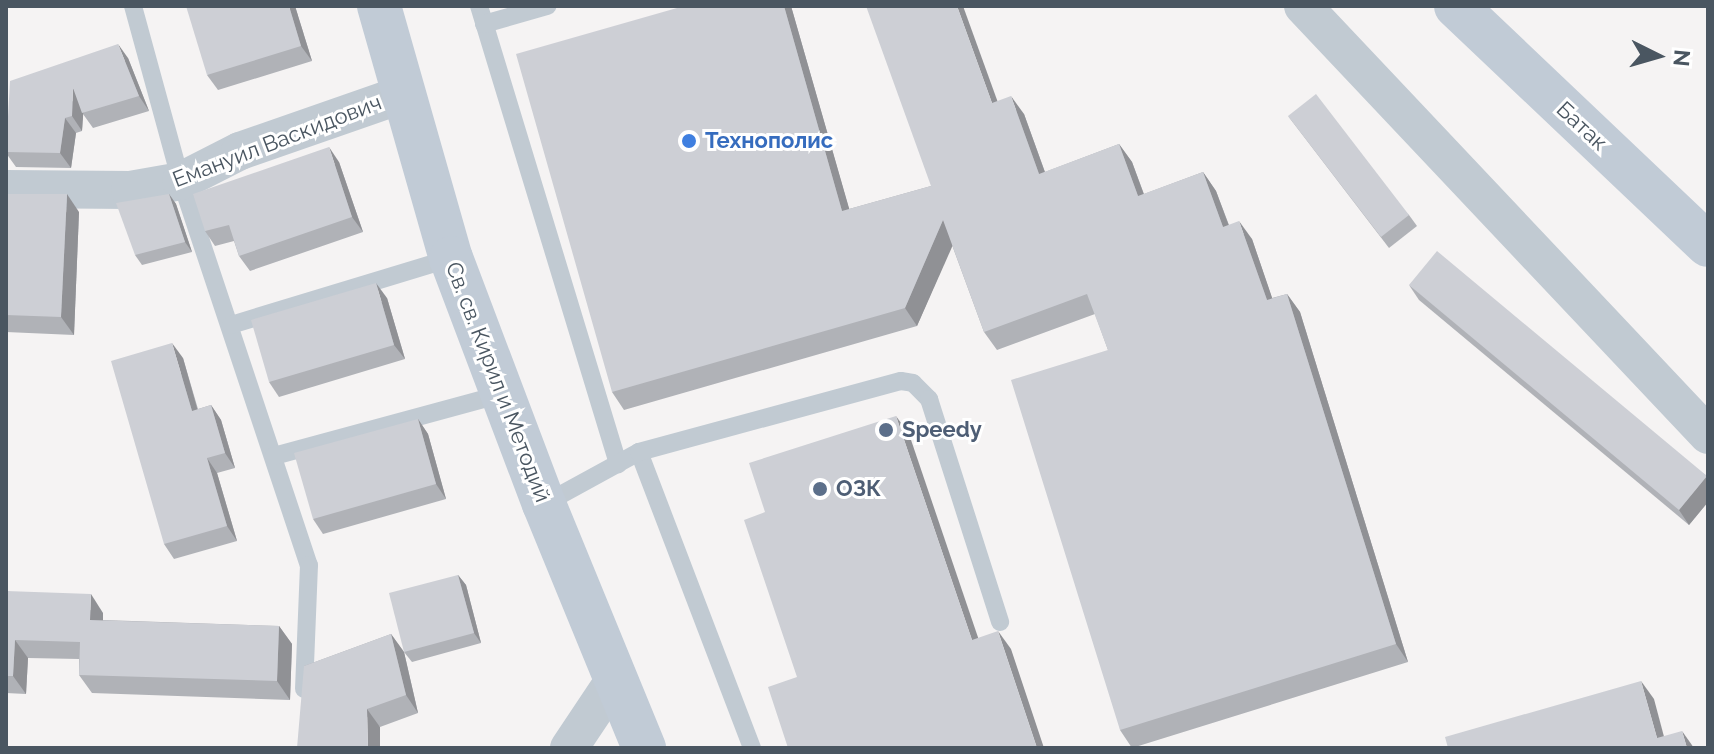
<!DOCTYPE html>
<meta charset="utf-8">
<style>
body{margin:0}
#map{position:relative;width:1714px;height:754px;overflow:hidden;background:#f5f3f3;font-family:Raleway,sans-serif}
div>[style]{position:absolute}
.lane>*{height:18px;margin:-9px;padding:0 9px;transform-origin:9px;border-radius:9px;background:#c1cad2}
.street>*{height:38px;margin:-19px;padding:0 19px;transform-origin:19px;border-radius:19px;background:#c1cad2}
.secondary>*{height:44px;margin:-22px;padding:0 22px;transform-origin:22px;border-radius:22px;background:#c1cbd6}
.wall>*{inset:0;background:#b0b2b7}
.shaded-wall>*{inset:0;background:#909195}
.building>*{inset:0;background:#cdcfd5}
.dots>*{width:22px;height:22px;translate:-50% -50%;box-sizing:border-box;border:4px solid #fff;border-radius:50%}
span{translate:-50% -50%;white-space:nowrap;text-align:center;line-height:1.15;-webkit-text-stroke:6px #fff;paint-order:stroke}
.street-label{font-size:22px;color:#4a5661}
.shop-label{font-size:22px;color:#366cbe;font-weight:700}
.left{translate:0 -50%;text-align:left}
.service-label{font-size:22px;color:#4e5e75;font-weight:700}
.frame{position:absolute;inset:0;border:8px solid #4a5661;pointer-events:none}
.north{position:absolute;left:1618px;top:16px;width:80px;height:80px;-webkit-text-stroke:6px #fff;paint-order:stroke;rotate:95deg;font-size:22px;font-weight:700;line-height:32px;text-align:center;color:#4a5661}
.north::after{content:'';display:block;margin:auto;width:28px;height:36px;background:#4a5661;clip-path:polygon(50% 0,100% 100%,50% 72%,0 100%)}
</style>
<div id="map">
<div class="lane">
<i style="left:133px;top:6px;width:181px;rotate:74.7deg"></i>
<i style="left:181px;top:181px;width:405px;rotate:71.6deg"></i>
<i style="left:309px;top:565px;width:124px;rotate:92.3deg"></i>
<i style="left:479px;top:6px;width:479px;rotate:73.1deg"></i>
<i style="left:484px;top:24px;width:66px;rotate:-15.9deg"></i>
<i style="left:231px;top:325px;width:230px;rotate:-16.9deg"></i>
<i style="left:639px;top:452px;width:317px;rotate:69.1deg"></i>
<i style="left:274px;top:456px;width:236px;rotate:-15.2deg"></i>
<i style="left:544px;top:504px;width:108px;rotate:-28.7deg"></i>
<i style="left:639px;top:452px;width:271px;rotate:-15.2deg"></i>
<i style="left:901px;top:381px;width:12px;rotate:9deg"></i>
<i style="left:913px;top:383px;width:23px;rotate:45deg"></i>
<i style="left:929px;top:399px;width:234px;rotate:72.3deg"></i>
</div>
<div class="street">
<i style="left:1303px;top:6px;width:590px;rotate:46.65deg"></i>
<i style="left:6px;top:189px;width:124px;rotate:0.5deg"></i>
<i style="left:130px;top:190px;width:52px;rotate:-10deg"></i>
<i style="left:181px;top:181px;width:66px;rotate:-27deg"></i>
<i style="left:240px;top:151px;width:174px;rotate:-19.2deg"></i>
<i style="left:569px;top:748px;width:83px;rotate:-56.3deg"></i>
</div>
<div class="secondary">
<i style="left:379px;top:6px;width:262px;rotate:74.1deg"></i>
<i style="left:451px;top:258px;width:263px;rotate:69.3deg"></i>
<i style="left:544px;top:504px;width:264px;rotate:67.7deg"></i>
<i style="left:1456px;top:6px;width:347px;rotate:43.5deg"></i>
</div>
<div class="wall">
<i style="clip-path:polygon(295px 6px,312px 61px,218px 90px,207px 75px)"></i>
<i style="clip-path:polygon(684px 6px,791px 6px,849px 209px,931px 186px,997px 101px,1024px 114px,1045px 172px,1119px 144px,1132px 162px,1144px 194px,1203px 172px,1216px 191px,1229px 225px,1252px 239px,1272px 298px,1287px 294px,1300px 312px,1408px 662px,1132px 748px,1120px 730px,1108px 350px,1095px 314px,997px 350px,984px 332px,952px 245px,917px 326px,624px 410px,612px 392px)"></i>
<i style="clip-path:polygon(128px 58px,149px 111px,93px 128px,83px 114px,82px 131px,76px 133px,71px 168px,16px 167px,6px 153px)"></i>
<i style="clip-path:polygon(1288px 116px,1409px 215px,1417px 226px,1389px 248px)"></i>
<i style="clip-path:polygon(339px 162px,363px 232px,250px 271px,239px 256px,234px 241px,215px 246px,205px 231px)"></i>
<i style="clip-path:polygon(169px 194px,176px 204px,192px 252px,142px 265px,135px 255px)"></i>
<i style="clip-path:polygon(6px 211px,79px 212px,74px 335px,6px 332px)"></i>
<i style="clip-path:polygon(1409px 285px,1707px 476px,1708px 502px,1689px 525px,1419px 300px)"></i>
<i style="clip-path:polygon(387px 298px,405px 359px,279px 397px,269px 382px)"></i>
<i style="clip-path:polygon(183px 358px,198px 409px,211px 405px,221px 420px,235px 468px,217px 473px,237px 541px,174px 559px,164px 544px)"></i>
<i style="clip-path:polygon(418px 419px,428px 434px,446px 499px,323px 534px,313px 519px)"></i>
<i style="clip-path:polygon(458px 575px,466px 585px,481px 643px,412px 662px,404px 652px)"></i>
<i style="clip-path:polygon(6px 591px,103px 613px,103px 620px,279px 626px,292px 644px,290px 700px,92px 693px,79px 675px,79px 659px,28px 658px,26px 694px,6px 693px)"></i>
<i style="clip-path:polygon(391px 634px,404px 652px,418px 713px,380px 727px,304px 666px)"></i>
</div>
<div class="shaded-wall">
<i style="clip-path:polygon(289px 6px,295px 6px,312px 61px,301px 46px)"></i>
<i style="clip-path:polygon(784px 6px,791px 6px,855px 229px,842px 211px)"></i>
<i style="clip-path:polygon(957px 6px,963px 6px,1005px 122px,992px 103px)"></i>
<i style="clip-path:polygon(118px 44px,128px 58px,149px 111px,139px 96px)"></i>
<i style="clip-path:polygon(73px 88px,84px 103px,82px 131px,72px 116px)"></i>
<i style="clip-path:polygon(1011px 96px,1024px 114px,1052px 192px,1039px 174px)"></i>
<i style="clip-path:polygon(65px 118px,76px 133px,71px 168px,60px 153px)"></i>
<i style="clip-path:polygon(1119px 144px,1132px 162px,1151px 214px,1138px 196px)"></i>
<i style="clip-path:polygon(329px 147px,339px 162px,363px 232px,352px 217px)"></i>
<i style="clip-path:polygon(1203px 172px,1216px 191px,1236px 245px,1223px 227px)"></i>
<i style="clip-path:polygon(67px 194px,79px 212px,74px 335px,61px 317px)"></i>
<i style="clip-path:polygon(169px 194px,176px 204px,192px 252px,185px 242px)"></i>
<i style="clip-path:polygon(943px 220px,956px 238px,917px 326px,905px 308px)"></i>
<i style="clip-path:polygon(1239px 221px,1252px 239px,1279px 318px,1267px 300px)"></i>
<i style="clip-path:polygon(376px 283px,387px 298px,405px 359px,394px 345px)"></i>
<i style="clip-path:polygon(1287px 294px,1300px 312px,1408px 662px,1396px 644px)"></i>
<i style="clip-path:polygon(172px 343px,183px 358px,202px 426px,192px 411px)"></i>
<i style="clip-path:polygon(211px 405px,221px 420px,235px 468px,225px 453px)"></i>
<i style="clip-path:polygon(896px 416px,909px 434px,985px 658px,972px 640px)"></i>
<i style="clip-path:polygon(418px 419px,428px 434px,446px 499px,436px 484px)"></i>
<i style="clip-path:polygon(207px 458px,217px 473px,237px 541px,227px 526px)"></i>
<i style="clip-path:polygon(1707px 476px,1708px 502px,1689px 525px,1679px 510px)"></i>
<i style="clip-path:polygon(458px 575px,466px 585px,481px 643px,474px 633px)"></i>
<i style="clip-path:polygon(91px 594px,103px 613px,103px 638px,90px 620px)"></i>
<i style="clip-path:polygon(279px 626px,292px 644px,290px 700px,277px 681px)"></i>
<i style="clip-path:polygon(998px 631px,1011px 649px,1044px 748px,1037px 748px)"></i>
<i style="clip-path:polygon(391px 634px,404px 652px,418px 713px,406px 695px)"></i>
<i style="clip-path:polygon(15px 640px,28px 658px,26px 694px,13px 676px)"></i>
<i style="clip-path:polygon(1641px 681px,1654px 699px,1667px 748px,1657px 738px)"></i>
<i style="clip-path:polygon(367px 709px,380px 727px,380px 748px,368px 748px)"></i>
<i style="clip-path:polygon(1682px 731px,1694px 748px,1687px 748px)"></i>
</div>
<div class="building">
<i style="clip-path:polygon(186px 6px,289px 6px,301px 46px,207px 75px)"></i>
<i style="clip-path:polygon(684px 6px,784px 6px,842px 211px,931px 186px,866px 6px,957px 6px,992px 103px,1011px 96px,1039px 174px,1119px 144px,1138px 196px,1203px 172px,1223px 227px,1239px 221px,1267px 300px,1287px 294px,1396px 644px,1120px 730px,1011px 380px,1108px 350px,1087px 294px,984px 332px,943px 220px,905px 308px,612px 392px,516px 54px)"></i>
<i style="clip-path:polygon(118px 44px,139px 96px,82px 113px,73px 88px,72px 116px,65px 118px,60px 153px,6px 152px,10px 81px)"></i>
<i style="clip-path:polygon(1316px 94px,1409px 215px,1381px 237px,1288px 116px)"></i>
<i style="clip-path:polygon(329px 147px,352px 217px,239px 256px,229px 225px,205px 231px,193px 194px)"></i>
<i style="clip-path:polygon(7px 194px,67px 194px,61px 317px,6px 315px)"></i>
<i style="clip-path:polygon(169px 194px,185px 242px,135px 255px,116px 203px)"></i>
<i style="clip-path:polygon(1437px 251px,1707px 476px,1679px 510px,1409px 285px)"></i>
<i style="clip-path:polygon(376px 283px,394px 345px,269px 382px,251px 320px)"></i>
<i style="clip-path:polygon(172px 343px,192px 411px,211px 405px,225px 453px,207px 458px,227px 526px,164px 544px,111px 361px)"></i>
<i style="clip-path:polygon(896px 416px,972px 640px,998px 631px,1037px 748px,788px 748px,768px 687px,797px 677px,744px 520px,765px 512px,749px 463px)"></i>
<i style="clip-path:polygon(418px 419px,436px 484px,313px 519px,294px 453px)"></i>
<i style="clip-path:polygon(458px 575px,474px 633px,404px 652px,389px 593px)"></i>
<i style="clip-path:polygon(6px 591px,91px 594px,90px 620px,279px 626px,277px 681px,79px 675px,80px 642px,15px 640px,13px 676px,6px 676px)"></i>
<i style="clip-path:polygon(391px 634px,406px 695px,367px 709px,368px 748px,297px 748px,304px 666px)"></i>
<i style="clip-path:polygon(1641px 681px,1657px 738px,1682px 731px,1687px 748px,1448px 748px,1445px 737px)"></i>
</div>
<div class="dots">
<i style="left:689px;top:141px;background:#3f7fe0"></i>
<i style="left:886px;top:430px;background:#5c6f8a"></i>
<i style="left:820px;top:489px;background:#5c6f8a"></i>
</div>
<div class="street-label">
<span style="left:1582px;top:126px;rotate:43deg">Батак</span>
<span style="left:277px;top:141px;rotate:-21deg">Емануил Васкидович</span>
<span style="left:498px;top:382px;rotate:69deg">Св. св. Кирил и Методий</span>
</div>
<div class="shop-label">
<span class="left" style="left:705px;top:141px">Технополис</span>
</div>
<div class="service-label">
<span class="left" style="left:902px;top:430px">Speedy</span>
<span class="left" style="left:836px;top:489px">ОЗК</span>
</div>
<div class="frame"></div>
<div class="north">N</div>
</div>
